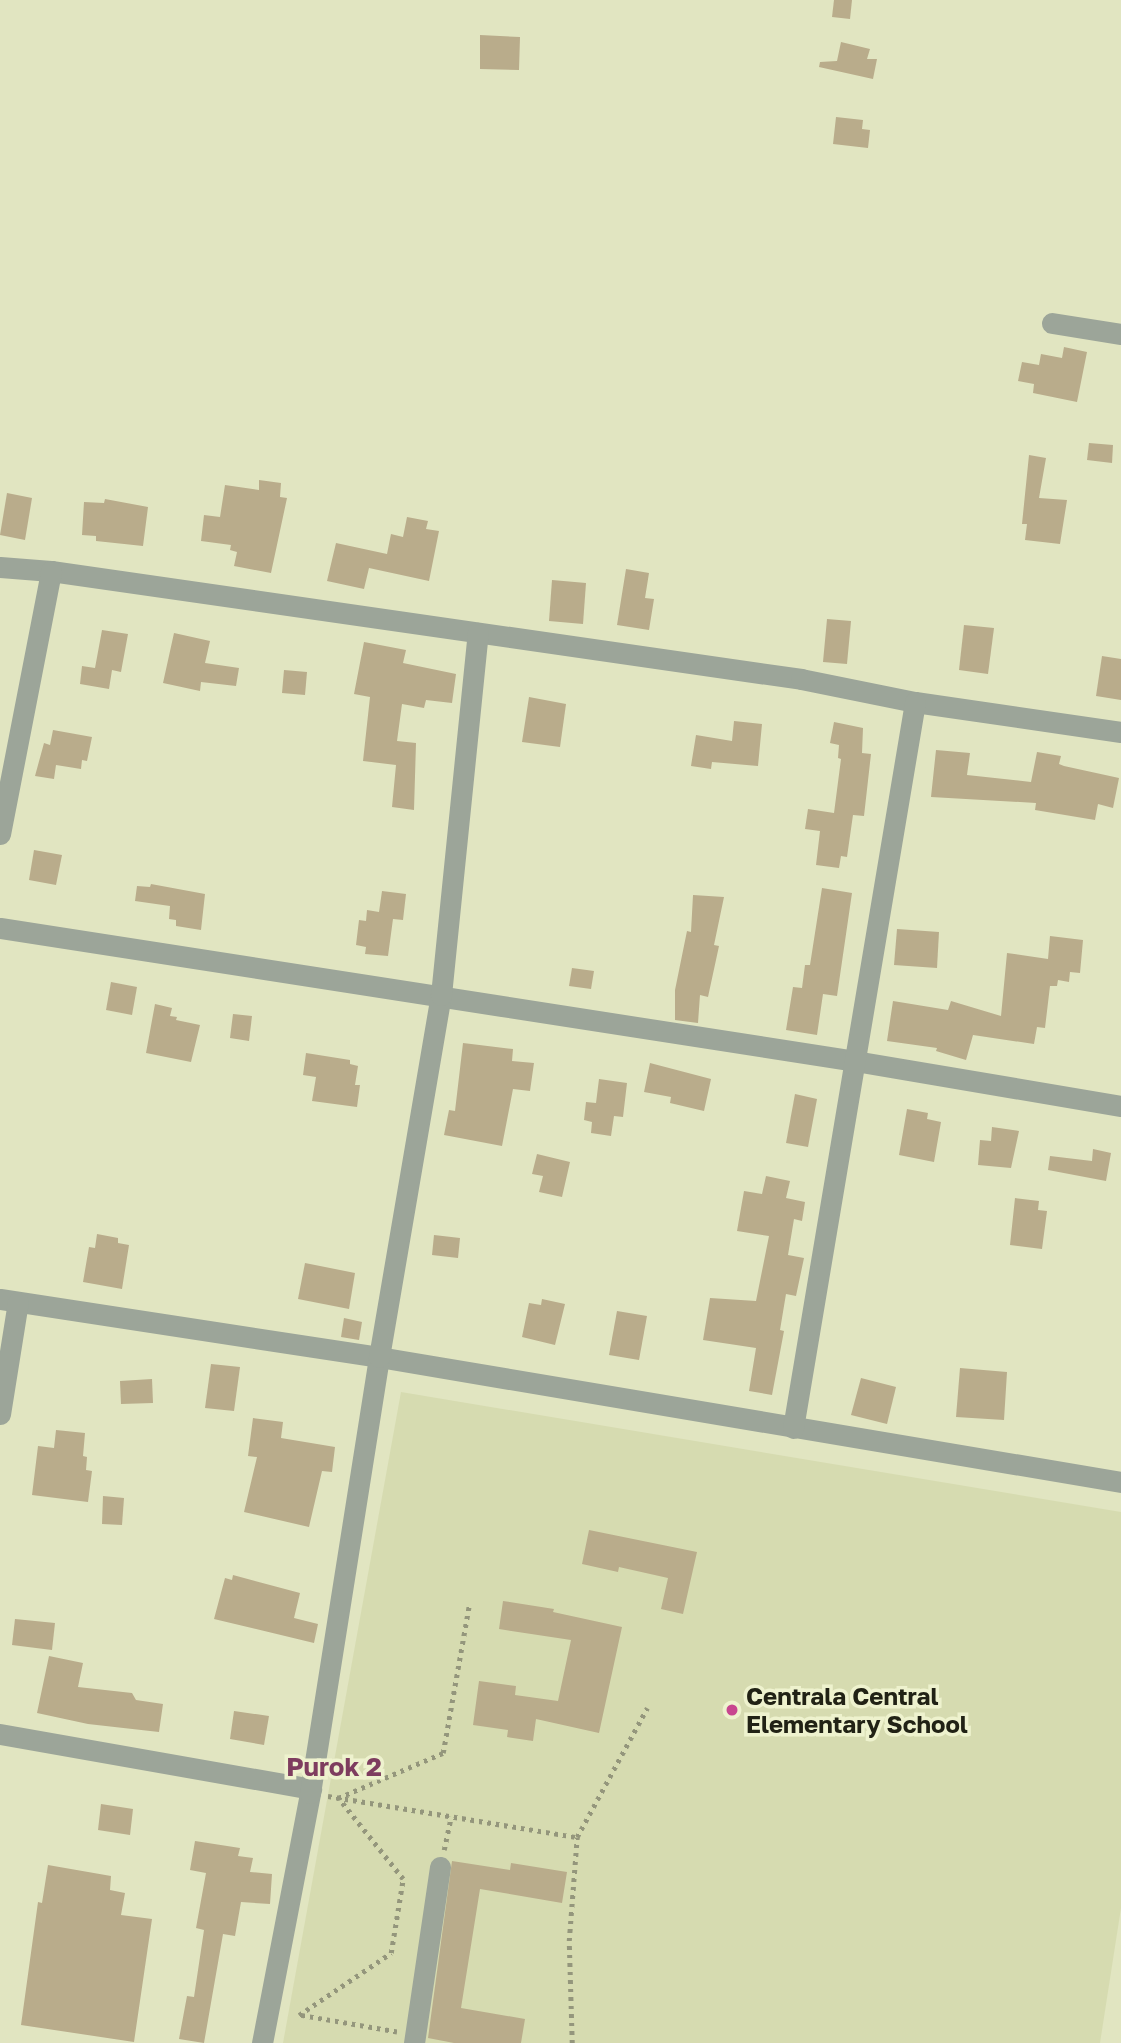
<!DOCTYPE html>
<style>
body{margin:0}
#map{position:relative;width:1121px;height:2043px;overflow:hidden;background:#e1e5c1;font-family:"Golos Text",sans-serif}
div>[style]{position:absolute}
.built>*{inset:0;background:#d6dbb0}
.building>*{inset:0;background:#b9ac8b}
.path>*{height:4.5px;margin-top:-2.25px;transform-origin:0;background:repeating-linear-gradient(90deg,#94967c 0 3.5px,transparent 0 8.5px)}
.minor>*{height:21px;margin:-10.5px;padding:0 10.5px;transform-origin:10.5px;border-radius:10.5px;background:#9ca599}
.dots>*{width:19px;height:19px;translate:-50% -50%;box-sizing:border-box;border:4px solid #eef2ce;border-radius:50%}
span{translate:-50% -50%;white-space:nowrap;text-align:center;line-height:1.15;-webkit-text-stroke:7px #eef2ce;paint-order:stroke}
.poi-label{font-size:24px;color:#212215;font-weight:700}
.left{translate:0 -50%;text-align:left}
.neighbourhood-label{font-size:26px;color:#7e3d5f;font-weight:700}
</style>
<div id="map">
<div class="built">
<i style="clip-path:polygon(401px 1392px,1121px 1512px,1121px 1908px,1100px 2043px,283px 2043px)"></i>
</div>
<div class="building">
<i style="clip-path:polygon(834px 0,852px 0,850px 19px,832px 17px)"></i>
<i style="clip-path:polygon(480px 35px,520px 37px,519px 70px,480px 69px)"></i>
<i style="clip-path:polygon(841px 42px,870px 49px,867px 59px,877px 59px,873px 79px,819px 67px,820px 62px,837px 61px)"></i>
<i style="clip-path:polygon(836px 117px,863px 120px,862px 129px,870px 130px,868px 148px,833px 144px)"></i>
<i style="clip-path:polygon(1064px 347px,1087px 352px,1077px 402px,1033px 393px,1034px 384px,1018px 381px,1022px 362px,1039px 365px,1041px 354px,1062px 358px)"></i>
<i style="clip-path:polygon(1089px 443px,1113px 445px,1112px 463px,1087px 460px)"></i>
<i style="clip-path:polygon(1029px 455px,1046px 458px,1039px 498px,1067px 500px,1060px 544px,1025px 540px,1027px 524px,1022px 524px)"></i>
<i style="clip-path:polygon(259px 480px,281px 483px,280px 497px,287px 498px,271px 573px,234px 566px,237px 552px,230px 550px,231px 545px,201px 541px,204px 515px,220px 517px,225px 485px,259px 490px)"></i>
<i style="clip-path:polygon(7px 493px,32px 498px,25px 540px,0 535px)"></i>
<i style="clip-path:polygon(105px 499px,148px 507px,143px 546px,96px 541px,96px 536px,82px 535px,84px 502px,104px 503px)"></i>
<i style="clip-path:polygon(407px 517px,428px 521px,426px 529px,439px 531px,429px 581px,369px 568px,364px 589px,327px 581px,336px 543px,387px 554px,391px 534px,403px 537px)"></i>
<i style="clip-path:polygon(626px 569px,649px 573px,645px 598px,654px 599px,649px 630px,617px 625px)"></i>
<i style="clip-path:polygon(552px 580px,586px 583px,583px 624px,549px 621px)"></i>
<i style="clip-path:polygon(827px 619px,851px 621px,847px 664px,823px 662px)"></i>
<i style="clip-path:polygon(964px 625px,994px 628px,988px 674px,959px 670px)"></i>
<i style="clip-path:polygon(102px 630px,128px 634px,121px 672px,112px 670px,109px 689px,80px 684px,82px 666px,95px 668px)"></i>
<i style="clip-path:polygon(174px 633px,210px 641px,205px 663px,239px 668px,236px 686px,201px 682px,200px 691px,163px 683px)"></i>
<i style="clip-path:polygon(364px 642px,406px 650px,403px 663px,456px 674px,452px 703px,426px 700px,424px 708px,402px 704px,397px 741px,416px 743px,414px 810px,392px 807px,396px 765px,363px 761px,370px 697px,354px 694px)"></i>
<i style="clip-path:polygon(1102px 656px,1121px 659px,1121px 700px,1096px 696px)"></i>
<i style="clip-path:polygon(284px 670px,307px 672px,305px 695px,282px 693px)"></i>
<i style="clip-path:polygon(529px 697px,566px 704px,560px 747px,522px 742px)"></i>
<i style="clip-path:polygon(734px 721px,762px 724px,758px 766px,712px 762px,711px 769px,691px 766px,696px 735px,732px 741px)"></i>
<i style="clip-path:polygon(834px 722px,863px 728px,862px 753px,871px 754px,864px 816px,853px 815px,847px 857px,841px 856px,839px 868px,816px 865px,820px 831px,805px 829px,808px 809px,834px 813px,841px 759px,838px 758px,839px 745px,830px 743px)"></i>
<i style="clip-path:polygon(53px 730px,92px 737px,87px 761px,82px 760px,81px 769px,56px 765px,54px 779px,35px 776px,44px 743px,50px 745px)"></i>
<i style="clip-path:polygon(936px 750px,970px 753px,967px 775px,1031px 782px,1037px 752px,1061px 756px,1059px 764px,1064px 766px,1119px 778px,1113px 808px,1098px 804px,1095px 820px,1035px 810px,1036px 803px,931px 797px)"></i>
<i style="clip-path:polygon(34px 850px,62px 855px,56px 885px,29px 880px)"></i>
<i style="clip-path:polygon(151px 884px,205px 894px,201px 930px,176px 926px,176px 920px,169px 919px,170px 906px,135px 901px,137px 886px,150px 887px)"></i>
<i style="clip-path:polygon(822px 888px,852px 893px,837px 996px,823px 994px,817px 1035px,786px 1030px,793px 987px,802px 988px,805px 965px,810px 965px)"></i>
<i style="clip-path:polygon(382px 891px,406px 894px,403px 920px,393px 919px,388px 956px,365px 954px,366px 947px,356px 945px,359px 920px,366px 921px,367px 910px,379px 912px)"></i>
<i style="clip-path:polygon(693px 895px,724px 897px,714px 945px,719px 946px,708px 997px,700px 995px,698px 1023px,675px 1020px,675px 990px,687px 931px,691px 932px)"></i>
<i style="clip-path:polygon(897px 929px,939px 932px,937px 968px,894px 965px)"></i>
<i style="clip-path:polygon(1050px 936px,1083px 940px,1080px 973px,1070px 972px,1069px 982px,1058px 980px,1057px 986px,1050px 986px,1045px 1028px,1037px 1027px,1034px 1044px,973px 1035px,966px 1060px,936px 1051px,937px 1048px,887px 1041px,893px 1001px,948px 1010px,951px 1001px,1001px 1016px,1007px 953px,1048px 959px)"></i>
<i style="clip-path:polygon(572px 968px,594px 971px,591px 989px,569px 986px)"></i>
<i style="clip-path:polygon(111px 982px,137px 987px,132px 1015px,106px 1010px)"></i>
<i style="clip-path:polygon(155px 1004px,172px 1008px,170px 1016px,177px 1017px,176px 1020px,200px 1025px,191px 1062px,146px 1053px)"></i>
<i style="clip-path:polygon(233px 1014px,252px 1016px,249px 1041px,230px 1038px)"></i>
<i style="clip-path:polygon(463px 1043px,513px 1049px,512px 1061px,534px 1063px,530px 1091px,513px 1089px,502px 1146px,444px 1135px,449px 1110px,455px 1111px)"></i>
<i style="clip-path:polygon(306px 1053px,350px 1060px,350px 1064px,358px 1066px,355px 1085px,360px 1085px,357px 1107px,312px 1101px,316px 1077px,303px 1075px)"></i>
<i style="clip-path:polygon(650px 1063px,711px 1079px,704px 1111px,670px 1103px,671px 1097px,644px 1092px)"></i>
<i style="clip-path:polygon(599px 1079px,627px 1083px,623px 1117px,614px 1116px,611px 1136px,591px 1133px,592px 1122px,584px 1120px,586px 1102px,596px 1103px)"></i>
<i style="clip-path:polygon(795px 1094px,817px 1099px,808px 1147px,786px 1143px)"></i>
<i style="clip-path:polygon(907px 1109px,928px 1113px,927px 1119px,941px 1122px,934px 1162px,899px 1155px)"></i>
<i style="clip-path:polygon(992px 1127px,1019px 1131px,1011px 1168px,978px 1165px,980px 1140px,991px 1141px)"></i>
<i style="clip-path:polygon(1093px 1149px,1111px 1153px,1106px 1181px,1048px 1170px,1050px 1156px,1092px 1161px)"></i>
<i style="clip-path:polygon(537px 1154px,570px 1162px,562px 1197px,539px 1192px,543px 1176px,532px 1174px)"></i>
<i style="clip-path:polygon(766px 1176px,790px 1181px,786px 1198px,805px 1202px,802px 1221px,794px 1219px,788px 1255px,804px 1258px,796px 1296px,786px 1294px,780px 1330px,784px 1331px,772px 1395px,749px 1391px,756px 1348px,703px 1340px,710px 1298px,756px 1301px,769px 1236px,737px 1231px,744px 1191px,762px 1194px)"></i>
<i style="clip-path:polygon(1015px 1198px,1039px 1201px,1038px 1210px,1047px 1211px,1042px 1249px,1010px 1245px)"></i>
<i style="clip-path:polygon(97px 1234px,118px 1238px,118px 1243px,129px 1245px,122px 1289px,83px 1282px,89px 1247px,95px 1248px)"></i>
<i style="clip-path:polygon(434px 1235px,460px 1238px,458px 1258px,432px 1255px)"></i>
<i style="clip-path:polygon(305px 1263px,355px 1273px,349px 1309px,298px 1299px)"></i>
<i style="clip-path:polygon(542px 1299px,565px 1304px,555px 1345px,522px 1337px,529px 1303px,541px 1305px)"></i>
<i style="clip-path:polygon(617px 1311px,647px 1316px,639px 1360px,609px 1355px)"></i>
<i style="clip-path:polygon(344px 1318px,362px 1322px,359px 1340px,341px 1337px)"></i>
<i style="clip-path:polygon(211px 1364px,240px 1367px,234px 1411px,205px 1408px)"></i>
<i style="clip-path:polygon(960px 1368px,1007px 1372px,1004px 1420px,956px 1417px)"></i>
<i style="clip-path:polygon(861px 1378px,896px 1387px,887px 1424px,851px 1415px)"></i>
<i style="clip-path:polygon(152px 1379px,153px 1403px,121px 1404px,120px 1381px)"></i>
<i style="clip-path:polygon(253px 1418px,283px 1422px,281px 1438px,335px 1447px,332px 1472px,322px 1471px,309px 1527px,244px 1512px,257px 1457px,248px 1456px)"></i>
<i style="clip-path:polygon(56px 1430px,85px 1433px,83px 1456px,87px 1457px,86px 1470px,92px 1471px,88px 1502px,32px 1495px,38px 1446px,54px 1448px)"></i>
<i style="clip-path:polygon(103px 1496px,124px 1498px,122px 1525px,102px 1524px)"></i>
<i style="clip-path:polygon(589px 1530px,697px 1552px,683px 1614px,661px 1609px,668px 1578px,619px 1567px,618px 1572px,582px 1564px)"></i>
<i style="clip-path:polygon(233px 1575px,300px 1593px,294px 1618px,318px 1624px,314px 1643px,214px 1619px,225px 1578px,232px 1580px)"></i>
<i style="clip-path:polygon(503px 1601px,554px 1609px,553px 1612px,622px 1627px,599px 1733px,536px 1719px,533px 1741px,507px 1737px,508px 1730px,473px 1725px,479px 1681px,516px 1686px,515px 1695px,558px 1701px,571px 1640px,499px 1629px)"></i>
<i style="clip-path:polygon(15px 1619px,55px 1623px,52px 1650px,12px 1645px)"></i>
<i style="clip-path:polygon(49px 1656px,83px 1663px,78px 1687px,132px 1693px,136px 1700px,163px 1704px,159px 1732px,88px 1724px,37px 1713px)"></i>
<i style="clip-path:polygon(234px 1711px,269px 1716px,264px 1745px,230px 1739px)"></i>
<i style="clip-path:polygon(101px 1804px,133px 1809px,130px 1835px,98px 1830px)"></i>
<i style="clip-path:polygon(195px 1841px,240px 1848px,238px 1856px,253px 1858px,250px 1872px,272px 1874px,270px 1904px,241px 1902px,235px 1936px,223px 1934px,204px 2043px,179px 2039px,187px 1996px,194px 1997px,204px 1930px,196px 1928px,206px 1873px,190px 1870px)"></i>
<i style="clip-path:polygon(452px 1861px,510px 1870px,511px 1863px,567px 1872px,562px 1903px,480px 1889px,461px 2008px,525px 2019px,521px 2043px,454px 2043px,428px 2038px)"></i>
<i style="clip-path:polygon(48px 1865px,111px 1876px,110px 1890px,125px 1893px,121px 1915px,152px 1919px,134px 2042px,21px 2025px,38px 1902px,42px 1903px)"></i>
</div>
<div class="path">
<i style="left:328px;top:1796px;width:252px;rotate:9.4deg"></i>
<i style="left:444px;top:1850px;width:34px;rotate:-78deg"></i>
<i style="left:397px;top:2032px;width:99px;rotate:-170.2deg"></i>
<i style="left:299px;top:2015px;width:111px;rotate:-34deg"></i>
<i style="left:391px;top:1953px;width:75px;rotate:-80.8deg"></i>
<i style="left:403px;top:1879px;width:104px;rotate:-128.7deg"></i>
<i style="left:338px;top:1798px;width:114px;rotate:-23.2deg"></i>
<i style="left:443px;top:1753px;width:150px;rotate:-80deg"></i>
<i style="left:572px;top:2043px;width:102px;rotate:-91.7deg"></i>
<i style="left:569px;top:1941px;width:104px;rotate:-85.6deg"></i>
<i style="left:577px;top:1837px;width:147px;rotate:-61.5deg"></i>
</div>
<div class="minor">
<i style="left:1052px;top:323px;width:70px;rotate:9.1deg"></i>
<i style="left:0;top:567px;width:51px;rotate:4.5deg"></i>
<i style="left:51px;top:571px;width:758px;rotate:8.19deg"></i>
<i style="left:801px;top:679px;width:116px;rotate:11.4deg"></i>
<i style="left:915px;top:702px;width:208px;rotate:8.3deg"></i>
<i style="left:0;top:834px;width:268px;rotate:-79deg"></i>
<i style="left:0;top:928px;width:865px;rotate:8.84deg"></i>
<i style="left:855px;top:1061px;width:270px;rotate:9.6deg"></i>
<i style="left:0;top:1299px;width:383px;rotate:8.7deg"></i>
<i style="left:379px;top:1357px;width:752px;rotate:9.56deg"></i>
<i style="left:0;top:1414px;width:113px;rotate:-80.9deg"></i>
<i style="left:793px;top:1428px;width:736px;rotate:-80.46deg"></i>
<i style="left:0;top:1734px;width:316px;rotate:10deg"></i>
<i style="left:262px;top:2043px;width:255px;rotate:-79.1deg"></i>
<i style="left:310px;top:1793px;width:441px;rotate:-81deg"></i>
<i style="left:379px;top:1357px;width:367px;rotate:-80.3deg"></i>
<i style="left:441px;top:995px;width:364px;rotate:-84.2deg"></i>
<i style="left:414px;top:2043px;width:178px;rotate:-81.6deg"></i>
</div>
<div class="dots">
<i style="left:732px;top:1710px;background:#c8468f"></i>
</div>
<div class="poi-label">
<span class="left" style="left:746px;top:1710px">Centrala Central<br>Elementary School</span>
</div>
<div class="neighbourhood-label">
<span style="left:334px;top:1767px">Purok 2</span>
</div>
</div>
